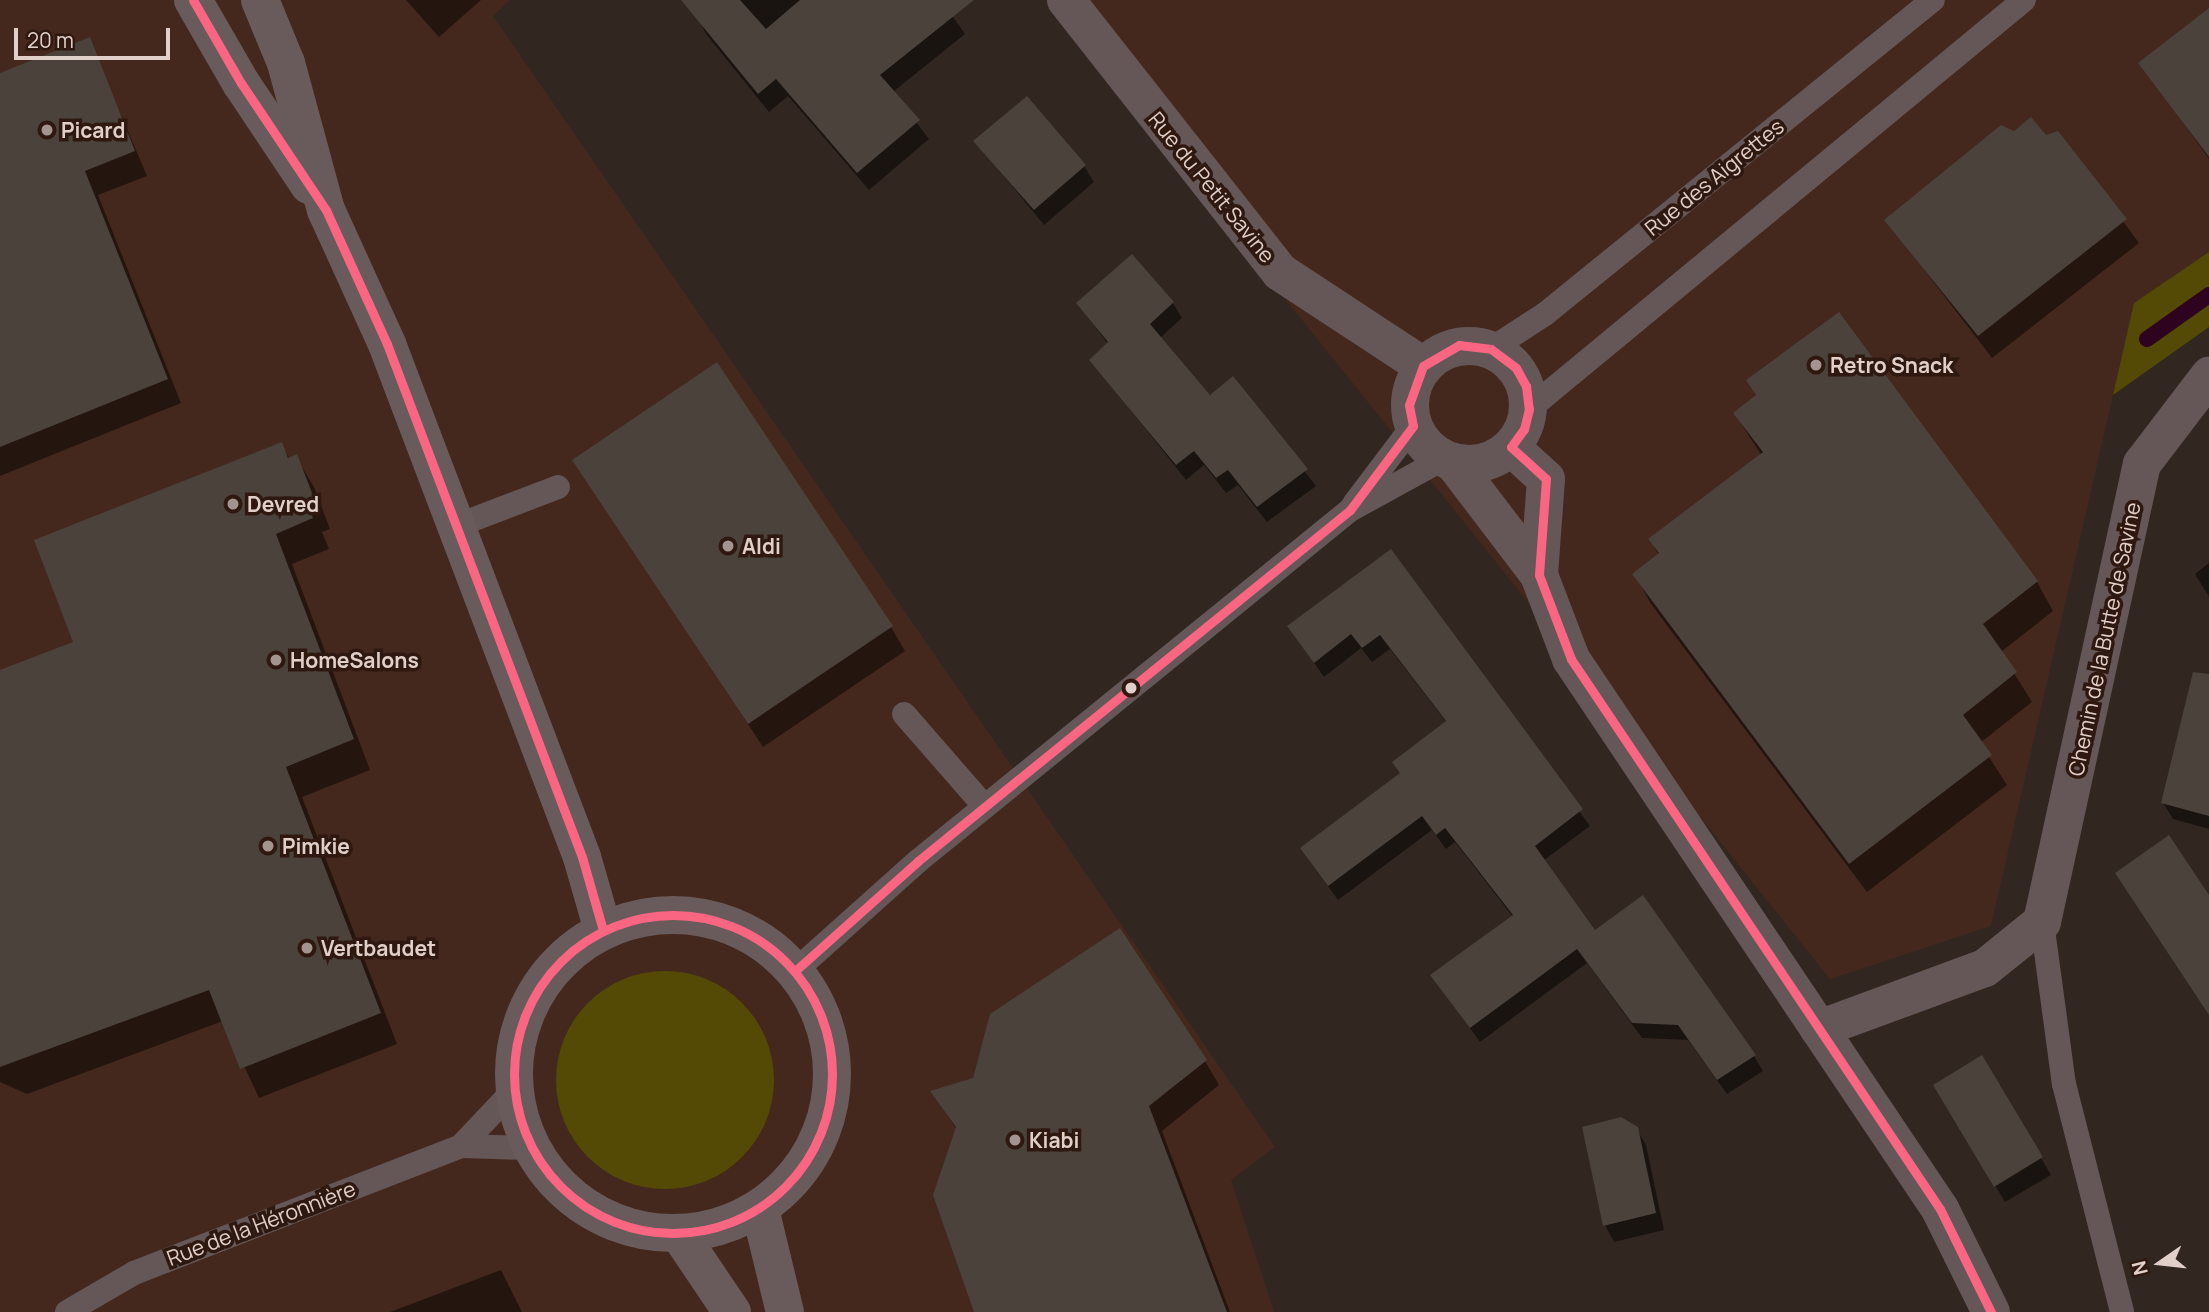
<!DOCTYPE html>
<meta charset="utf-8">
<style>
body{margin:0}
#map{position:relative;width:2209px;height:1312px;overflow:hidden;background:#322621;font-family:Manrope,sans-serif}
div>[style]{position:absolute}
.built>*{inset:0;background:#44281d}
.green>*{inset:0;background:#544a05}
.round{border-radius:50%}
.shadow>*{inset:0;background:#0007}
.stream>*{height:16px;margin:-8px;padding:0 8px;transform-origin:8px;border-radius:8px;background:#2d0320}
.building>*{inset:0;background:#4a423b}
.lane>*{height:24px;margin:-12px;padding:0 12px;transform-origin:12px;border-radius:12px;background:#655757}
.street>*{height:38px;margin:-19px;padding:0 19px;transform-origin:19px;border-radius:19px;background:#655757}
.street>.ring{margin:-19px;padding:0;box-sizing:content-box;background:none;border:38px solid #655757;border-radius:50%}
.secondary>*{height:38px;margin:-19px;padding:0 19px;transform-origin:19px;border-radius:19px;background:#695b5b}
.secondary>.ring{margin:-19px;padding:0;box-sizing:content-box;background:none;border:38px solid #695b5b;border-radius:50%}
.bus-1>*{height:9px;margin:-4.5px;padding:0 4.5px;transform-origin:4.5px;border-radius:4.5px;background:#fa6682}
.bus-1>.ring{margin:-4.5px;padding:0;box-sizing:content-box;background:none;border:9px solid #fa6682;border-radius:50%}
.dots>*{width:19px;height:19px;translate:-50% -50%;box-sizing:border-box;border:4px solid #2f180f;border-radius:50%}
span{translate:-50% -50%;white-space:nowrap;text-align:center;line-height:1.15;-webkit-text-stroke:7px #2f180f;paint-order:stroke}
.poi-label{font-size:21px;color:#e1d0ca;font-weight:700}
.left{translate:0 -50%;text-align:left}
.street-label{font-size:21px;color:#e1d0ca}
.north{position:absolute;left:2125px;top:1228px;width:70px;height:70px;-webkit-text-stroke:5px #2f180f;paint-order:stroke;rotate:256deg;font-size:19px;font-weight:700;line-height:28px;text-align:center;color:#e1d0ca}
.north::after{content:'';display:block;margin:auto;width:24px;height:32px;background:#e1d0ca;clip-path:polygon(50% 0,100% 100%,50% 72%,0 100%)}
.scale{position:absolute;left:14px;top:28px;width:156px;height:32px;box-sizing:border-box;border:4px solid #e1d0ca;border-top:0;padding-left:9px;font-size:21px;line-height:24px;white-space:nowrap;color:#e1d0ca;-webkit-text-stroke:5px #2f180f;paint-order:stroke}
</style>
<div id="map">
<div class="built">
<i style="clip-path:polygon(0 0,510px 0,493px 16px,1275px 1147px,1231px 1180px,1274px 1312px,0 1312px)"></i>
<i style="clip-path:polygon(1046px 0,2209px 0,2209px 252px,2134px 304px,1991px 926px,1830px 979px)"></i>
</div>
<div class="green">
<i style="clip-path:polygon(2209px 252px,2209px 327px,2113px 395px,2134px 303px)"></i>
<i class="round" style="left:556px;top:971px;width:218px;height:218px"></i>
</div>
<div class="shadow">
<i style="clip-path:polygon(406px 0,481px 0,439px 37px)"></i>
<i style="clip-path:polygon(689px 0,941px 0,965px 34px,893px 92px,929px 139px,869px 190px,788px 96px,769px 112px,706px 34px)"></i>
<i style="clip-path:polygon(2209px 11px,2209px 159px,2141px 63px)"></i>
<i style="clip-path:polygon(89px 40px,147px 176px,98px 195px,181px 403px,0 476px,0 75px)"></i>
<i style="clip-path:polygon(2015px 133px,2045px 137px,2058px 133px,2139px 243px,1992px 358px,1886px 220px)"></i>
<i style="clip-path:polygon(975px 141px,1084px 166px,1094px 182px,1044px 225px)"></i>
<i style="clip-path:polygon(1173px 303px,1182px 318px,1160px 338px,1210px 398px,1233px 379px,1316px 486px,1267px 522px,1238px 485px,1226px 493px,1204px 465px,1186px 480px,1091px 360px,1108px 344px,1078px 304px)"></i>
<i style="clip-path:polygon(1748px 381px,2037px 582px,2053px 611px,2001px 652px,2032px 702px,1980px 743px,2007px 785px,1867px 892px,1651px 604px,1635px 575px,1659px 555px,1650px 540px,1762px 456px,1735px 414px,1757px 397px)"></i>
<i style="clip-path:polygon(281px 444px,290px 459px,296px 457px,314px 487px,330px 529px,322px 532px,329px 549px,292px 564px,370px 770px,302px 797px,397px 1044px,259px 1098px,223px 1021px,27px 1094px,0 1082px,0 672px,76px 643px)"></i>
<i style="clip-path:polygon(575px 461px,891px 627px,905px 651px,763px 747px)"></i>
<i style="clip-path:polygon(1390px 552px,1590px 826px,1543px 861px,1595px 932px,1754px 1056px,1763px 1071px,1727px 1094px,1688px 1040px,1642px 1038px,1587px 963px,1480px 1042px,1432px 975px,1513px 917px,1455px 842px,1446px 849px,1432px 830px,1338px 900px,1311px 863px,1302px 848px,1401px 775px,1446px 722px,1390px 649px,1372px 662px,1361px 648px,1324px 677px,1289px 627px)"></i>
<i style="clip-path:polygon(2209px 563px,2209px 597px,2195px 574px)"></i>
<i style="clip-path:polygon(2209px 754px,2209px 829px,2173px 819px,2163px 803px)"></i>
<i style="clip-path:polygon(1982px 1057px,2051px 1175px,2005px 1202px,1935px 1085px)"></i>
<i style="clip-path:polygon(1205px 1061px,1219px 1085px,1162px 1131px,1230px 1312px,976px 1312px,957px 1130px,933px 1092px,974px 1079px)"></i>
<i style="clip-path:polygon(1636px 1128px,1646px 1145px,1664px 1230px,1614px 1242px,1605px 1225px)"></i>
<i style="clip-path:polygon(501px 1270px,522px 1312px,390px 1312px)"></i>
</div>
<div class="stream">
<i style="left:2147px;top:339px;width:76px;rotate:-35.4deg"></i>
</div>
<div class="building">
<i style="clip-path:polygon(681px 0,740px 0,766px 29px,800px 0,974px 0,880px 75px,920px 120px,857px 173px,776px 79px,758px 94px)"></i>
<i style="clip-path:polygon(2209px 8px,2209px 157px,2138px 63px)"></i>
<i style="clip-path:polygon(90px 37px,135px 151px,85px 171px,168px 379px,0 447px,0 73px)"></i>
<i style="clip-path:polygon(1027px 96px,1086px 165px,1034px 210px,973px 141px)"></i>
<i style="clip-path:polygon(2031px 117px,2046px 135px,2058px 131px,2127px 219px,1978px 336px,1884px 220px,2001px 125px,2014px 131px)"></i>
<i style="clip-path:polygon(1132px 254px,1174px 302px,1150px 324px,1210px 395px,1233px 376px,1308px 469px,1257px 507px,1228px 470px,1216px 478px,1194px 451px,1176px 465px,1089px 360px,1108px 342px,1076px 303px)"></i>
<i style="clip-path:polygon(1839px 312px,2038px 581px,1983px 624px,2017px 672px,1963px 715px,1992px 755px,1849px 864px,1632px 574px,1659px 553px,1648px 539px,1763px 452px,1733px 413px,1756px 395px,1746px 380px)"></i>
<i style="clip-path:polygon(717px 362px,893px 626px,748px 724px,572px 460px)"></i>
<i style="clip-path:polygon(282px 442px,288px 458px,297px 454px,314px 498px,306px 501px,313px 518px,276px 534px,354px 739px,286px 767px,381px 1013px,240px 1069px,209px 990px,0 1067px,0 670px,73px 642px,34px 540px)"></i>
<i style="clip-path:polygon(1391px 549px,1583px 809px,1535px 846px,1595px 930px,1643px 895px,1756px 1055px,1717px 1080px,1678px 1025px,1632px 1023px,1577px 949px,1470px 1028px,1430px 975px,1513px 915px,1445px 828px,1436px 835px,1422px 816px,1328px 886px,1300px 848px,1400px 773px,1392px 762px,1446px 721px,1380px 635px,1362px 648px,1351px 634px,1314px 663px,1287px 626px)"></i>
<i style="clip-path:polygon(2193px 672px,2209px 674px,2209px 816px,2161px 803px)"></i>
<i style="clip-path:polygon(2169px 835px,2209px 895px,2209px 1015px,2115px 873px)"></i>
<i style="clip-path:polygon(1120px 928px,1207px 1060px,1149px 1106px,1227px 1312px,974px 1312px,933px 1195px,956px 1127px,930px 1091px,973px 1078px,990px 1014px)"></i>
<i style="clip-path:polygon(1982px 1055px,2043px 1157px,1994px 1187px,1933px 1085px)"></i>
<i style="clip-path:polygon(1621px 1117px,1638px 1127px,1656px 1213px,1603px 1226px,1582px 1127px)"></i>
</div>
<div class="lane">
<i style="left:1491px;top:349px;width:64px;rotate:-32.9deg"></i>
<i style="left:1545px;top:314px;width:499px;rotate:-39deg"></i>
<i style="left:1529px;top:409px;width:642px;rotate:-39.57deg"></i>
<i style="left:1354px;top:504px;width:98px;rotate:-52.9deg"></i>
<i style="left:456px;top:526px;width:109px;rotate:-20.9deg"></i>
<i style="left:904px;top:714px;width:123px;rotate:48.9deg"></i>
<i style="left:2042px;top:922px;width:163px;rotate:82.3deg"></i>
<i style="left:2064px;top:1084px;width:235px;rotate:75.7deg"></i>
<i style="left:795px;top:971px;width:165px;rotate:-41.8deg"></i>
<i style="left:918px;top:861px;width:557px;rotate:-39.09deg"></i>
<i style="left:1350px;top:510px;width:106px;rotate:-28.7deg"></i>
<i style="left:461px;top:1146px;width:74px;rotate:-46.6deg"></i>
<i style="left:67px;top:1312px;width:78px;rotate:-30.2deg"></i>
<i style="left:134px;top:1273px;width:351px;rotate:-21.2deg"></i>
<i style="left:461px;top:1146px;width:69px;rotate:1.7deg"></i>
</div>
<div class="street">
<i style="left:1066px;top:0;width:346px;rotate:51.8deg"></i>
<i style="left:1280px;top:272px;width:171px;rotate:33.3deg"></i>
<i class="ring" style="left:1410px;top:346px;width:80px;height:80px"></i>
<i style="left:1511px;top:447px;width:47px;rotate:42.4deg"></i>
<i style="left:1546px;top:479px;width:96px;rotate:94.2deg"></i>
<i style="left:1453px;top:462px;width:142px;rotate:52.7deg"></i>
<i style="left:1539px;top:575px;width:90px;rotate:69.1deg"></i>
<i style="left:1571px;top:659px;width:662px;rotate:56.14deg"></i>
<i style="left:1940px;top:1209px;width:115px;rotate:63.7deg"></i>
<i style="left:1819px;top:1029px;width:177px;rotate:-20.2deg"></i>
<i style="left:1985px;top:968px;width:73px;rotate:-38.9deg"></i>
<i style="left:2042px;top:922px;width:469px;rotate:-77.7deg"></i>
<i style="left:2142px;top:464px;width:111px;rotate:-52.7deg"></i>
</div>
<div class="secondary">
<i style="left:193px;top:0;width:96px;rotate:60deg"></i>
<i style="left:241px;top:83px;width:123px;rotate:56.3deg"></i>
<i style="left:260px;top:0;width:68px;rotate:67.6deg"></i>
<i style="left:286px;top:63px;width:152px;rotate:74.8deg"></i>
<i style="left:326px;top:210px;width:147px;rotate:65.5deg"></i>
<i style="left:387px;top:344px;width:549px;rotate:69.19deg"></i>
<i style="left:582px;top:857px;width:76px;rotate:74deg"></i>
<i class="ring" style="left:514px;top:915px;width:280px;height:280px"></i>
<i style="left:760px;top:1209px;width:106px;rotate:76.4deg"></i>
<i style="left:680px;top:1235px;width:93px;rotate:56deg"></i>
</div>
<div class="bus-1">
<i style="left:193px;top:0;width:96px;rotate:60deg"></i>
<i style="left:241px;top:83px;width:153px;rotate:56.2deg"></i>
<i style="left:326px;top:210px;width:147px;rotate:65.5deg"></i>
<i style="left:387px;top:344px;width:549px;rotate:69.19deg"></i>
<i style="left:582px;top:857px;width:76px;rotate:74deg"></i>
<i class="ring" style="left:514px;top:915px;width:309px;height:309px"></i>
<i style="left:795px;top:971px;width:165px;rotate:-41.8deg"></i>
<i style="left:918px;top:861px;width:557px;rotate:-39.09deg"></i>
<i style="left:1350px;top:510px;width:105px;rotate:-53.1deg"></i>
<i style="left:1413px;top:426px;width:21px;rotate:-101deg"></i>
<i style="left:1409px;top:405px;width:41px;rotate:-70.3deg"></i>
<i style="left:1423px;top:366px;width:42px;rotate:-30.3deg"></i>
<i style="left:1459px;top:345px;width:32px;rotate:7deg"></i>
<i style="left:1491px;top:349px;width:31px;rotate:37deg"></i>
<i style="left:1516px;top:368px;width:21px;rotate:61deg"></i>
<i style="left:1526px;top:386px;width:23px;rotate:83deg"></i>
<i style="left:1529px;top:409px;width:21px;rotate:104deg"></i>
<i style="left:1524px;top:429px;width:22px;rotate:126deg"></i>
<i style="left:1511px;top:447px;width:47px;rotate:42.4deg"></i>
<i style="left:1546px;top:479px;width:96px;rotate:94.2deg"></i>
<i style="left:1539px;top:575px;width:90px;rotate:69.1deg"></i>
<i style="left:1571px;top:659px;width:662px;rotate:56.14deg"></i>
<i style="left:1940px;top:1209px;width:115px;rotate:63.7deg"></i>
</div>
<div class="dots">
<i style="left:47px;top:130px;background:#a4948f"></i>
<i style="left:1816px;top:365px;background:#a4948f"></i>
<i style="left:233px;top:504px;background:#a4948f"></i>
<i style="left:728px;top:546px;background:#a4948f"></i>
<i style="left:276px;top:660px;background:#a4948f"></i>
<i style="left:1131px;top:688px;background:#e1d0ca"></i>
<i style="left:268px;top:846px;background:#a4948f"></i>
<i style="left:307px;top:948px;background:#a4948f"></i>
<i style="left:1015px;top:1140px;background:#a4948f"></i>
</div>
<div class="poi-label">
<span class="left" style="left:61px;top:130px">Picard</span>
<span class="left" style="left:1830px;top:365px">Retro Snack</span>
<span class="left" style="left:247px;top:504px">Devred</span>
<span class="left" style="left:742px;top:546px">Aldi</span>
<span class="left" style="left:290px;top:660px">HomeSalons</span>
<span class="left" style="left:282px;top:846px">Pimkie</span>
<span class="left" style="left:321px;top:948px">Vertbaudet</span>
<span class="left" style="left:1029px;top:1140px">Kiabi</span>
</div>
<div class="street-label">
<span style="left:1714px;top:177px;rotate:-39deg">Rue des Aigrettes</span>
<span style="left:1212px;top:187px;rotate:51deg">Rue du Petit Savine</span>
<span style="left:2104px;top:639px;rotate:-78deg">Chemin de la Butte de Savine</span>
<span style="left:261px;top:1223px;rotate:-21deg">Rue de la Héronnière</span>
</div>
<div class="north">N</div>
<div class="scale">20 m</div>
</div>
